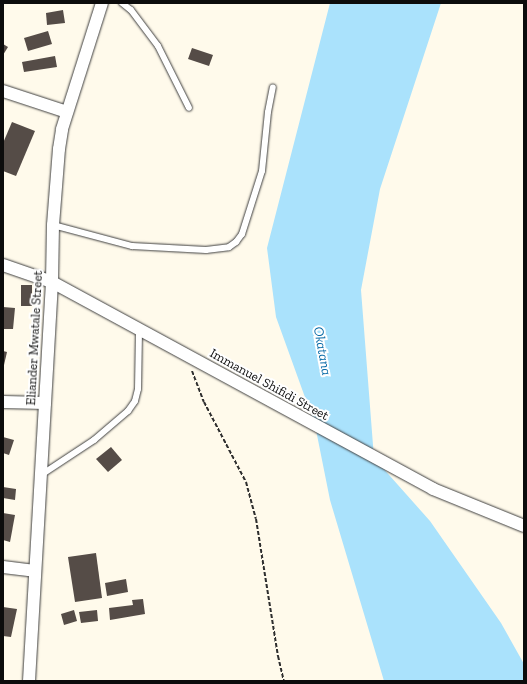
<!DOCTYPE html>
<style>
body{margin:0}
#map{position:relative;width:527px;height:684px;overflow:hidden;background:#fffaeb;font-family:"Zilla Slab",serif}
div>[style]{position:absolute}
.water>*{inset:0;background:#aae2fc}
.building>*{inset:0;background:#554c47}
.path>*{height:2px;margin-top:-1px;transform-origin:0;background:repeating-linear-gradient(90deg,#2e2e2e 0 4px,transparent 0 6px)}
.roads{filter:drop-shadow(0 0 1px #3f3f3f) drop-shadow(0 0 1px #3f3f3f)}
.lane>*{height:6px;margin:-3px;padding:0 3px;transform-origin:3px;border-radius:3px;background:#fff}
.street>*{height:12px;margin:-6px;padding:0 6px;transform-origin:6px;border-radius:6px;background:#fff}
span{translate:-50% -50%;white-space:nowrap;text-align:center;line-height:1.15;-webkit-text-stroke:4px #fff;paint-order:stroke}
.street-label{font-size:13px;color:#0c0c0c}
.water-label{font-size:14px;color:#0a6ca8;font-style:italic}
.frame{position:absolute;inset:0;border:4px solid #0c0c0c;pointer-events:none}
</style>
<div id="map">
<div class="water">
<i style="clip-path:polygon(330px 3px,441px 3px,380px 189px,361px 290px,374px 458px,430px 521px,501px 623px,524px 664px,524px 681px,384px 681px,330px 500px,315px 425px,276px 317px,267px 248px)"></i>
</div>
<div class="building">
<i style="clip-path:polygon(63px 10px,65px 23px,47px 25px,46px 13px)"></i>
<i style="clip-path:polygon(48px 31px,52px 44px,28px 51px,24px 38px)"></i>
<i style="clip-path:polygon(3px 44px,8px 47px,3px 55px)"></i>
<i style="clip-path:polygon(192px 48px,213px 55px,209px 66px,188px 59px)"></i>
<i style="clip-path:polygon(55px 56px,57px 67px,24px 72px,22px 62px)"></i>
<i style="clip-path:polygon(12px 122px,35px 131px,16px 176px,3px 171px,3px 143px)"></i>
<i style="clip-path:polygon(21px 285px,32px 285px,32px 306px,21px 306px)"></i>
<i style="clip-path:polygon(3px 307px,15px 308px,13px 329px,3px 329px)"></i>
<i style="clip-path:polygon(3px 351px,7px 352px,4px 365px,3px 365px)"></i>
<i style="clip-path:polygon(3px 437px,14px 440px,9px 455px,3px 453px)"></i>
<i style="clip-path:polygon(111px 447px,122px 460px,108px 472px,96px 459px)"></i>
<i style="clip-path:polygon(3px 487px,16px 489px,15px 500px,3px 498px)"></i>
<i style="clip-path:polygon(3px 513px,15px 515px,10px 542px,3px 540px)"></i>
<i style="clip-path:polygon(96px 553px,102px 598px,75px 602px,68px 557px)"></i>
<i style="clip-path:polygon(126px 579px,128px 592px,107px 596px,105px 583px)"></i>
<i style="clip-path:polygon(143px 599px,145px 614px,110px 620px,109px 608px,133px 605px,132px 600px)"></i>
<i style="clip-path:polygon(3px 607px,17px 609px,11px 637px,3px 636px)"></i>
<i style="clip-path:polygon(74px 610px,77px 621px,64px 625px,61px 614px)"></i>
<i style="clip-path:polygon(97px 610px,98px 621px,81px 623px,79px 612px)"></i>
</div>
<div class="path">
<i style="left:192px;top:371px;width:33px;rotate:69deg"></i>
<i style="left:204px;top:402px;width:90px;rotate:62.3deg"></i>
<i style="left:246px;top:482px;width:38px;rotate:75deg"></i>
<i style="left:256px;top:519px;width:139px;rotate:80.9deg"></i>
<i style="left:278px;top:656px;width:26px;rotate:77deg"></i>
</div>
<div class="roads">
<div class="lane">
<i style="left:122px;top:3px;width:11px;rotate:38deg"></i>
<i style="left:131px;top:10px;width:45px;rotate:53.1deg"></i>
<i style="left:158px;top:46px;width:69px;rotate:63.4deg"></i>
<i style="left:53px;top:225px;width:82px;rotate:14.9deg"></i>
<i style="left:132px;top:246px;width:74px;rotate:3.1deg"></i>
<i style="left:206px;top:250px;width:23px;rotate:-7deg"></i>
<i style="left:229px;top:247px;width:9px;rotate:-36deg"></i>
<i style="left:236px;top:242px;width:10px;rotate:-53deg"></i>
<i style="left:242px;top:234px;width:66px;rotate:-72.4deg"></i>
<i style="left:262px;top:171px;width:59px;rotate:-84.2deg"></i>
<i style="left:268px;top:112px;width:25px;rotate:-79deg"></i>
<i style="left:41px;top:475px;width:64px;rotate:-33.4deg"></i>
<i style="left:94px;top:440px;width:45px;rotate:-40.5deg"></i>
<i style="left:128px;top:411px;width:12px;rotate:-55deg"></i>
<i style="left:135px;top:401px;width:12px;rotate:-76deg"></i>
<i style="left:138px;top:389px;width:59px;rotate:-89deg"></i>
</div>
<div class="street">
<i style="left:3px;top:91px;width:67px;rotate:18.2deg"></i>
<i style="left:3px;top:265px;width:52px;rotate:19.1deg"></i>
<i style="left:52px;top:282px;width:434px;rotate:28.5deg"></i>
<i style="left:433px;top:489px;width:98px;rotate:22.1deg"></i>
<i style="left:3px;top:402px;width:42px;rotate:1.4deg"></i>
<i style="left:3px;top:567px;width:32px;rotate:7deg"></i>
<i style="left:29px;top:681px;width:400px;rotate:-86.7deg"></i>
<i style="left:52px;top:282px;width:57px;rotate:-89deg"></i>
<i style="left:53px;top:225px;width:76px;rotate:-85.5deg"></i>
<i style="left:59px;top:149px;width:20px;rotate:-81deg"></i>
<i style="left:62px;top:129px;width:132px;rotate:-72.4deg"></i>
</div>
</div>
<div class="street-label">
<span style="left:35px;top:338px;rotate:-87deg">Eliander Mwatale Street</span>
<span style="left:269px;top:385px;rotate:29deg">Immanuel Shifidi Street</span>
</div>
<div class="water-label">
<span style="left:322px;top:351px;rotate:80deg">Okatana</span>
</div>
<div class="frame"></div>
</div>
